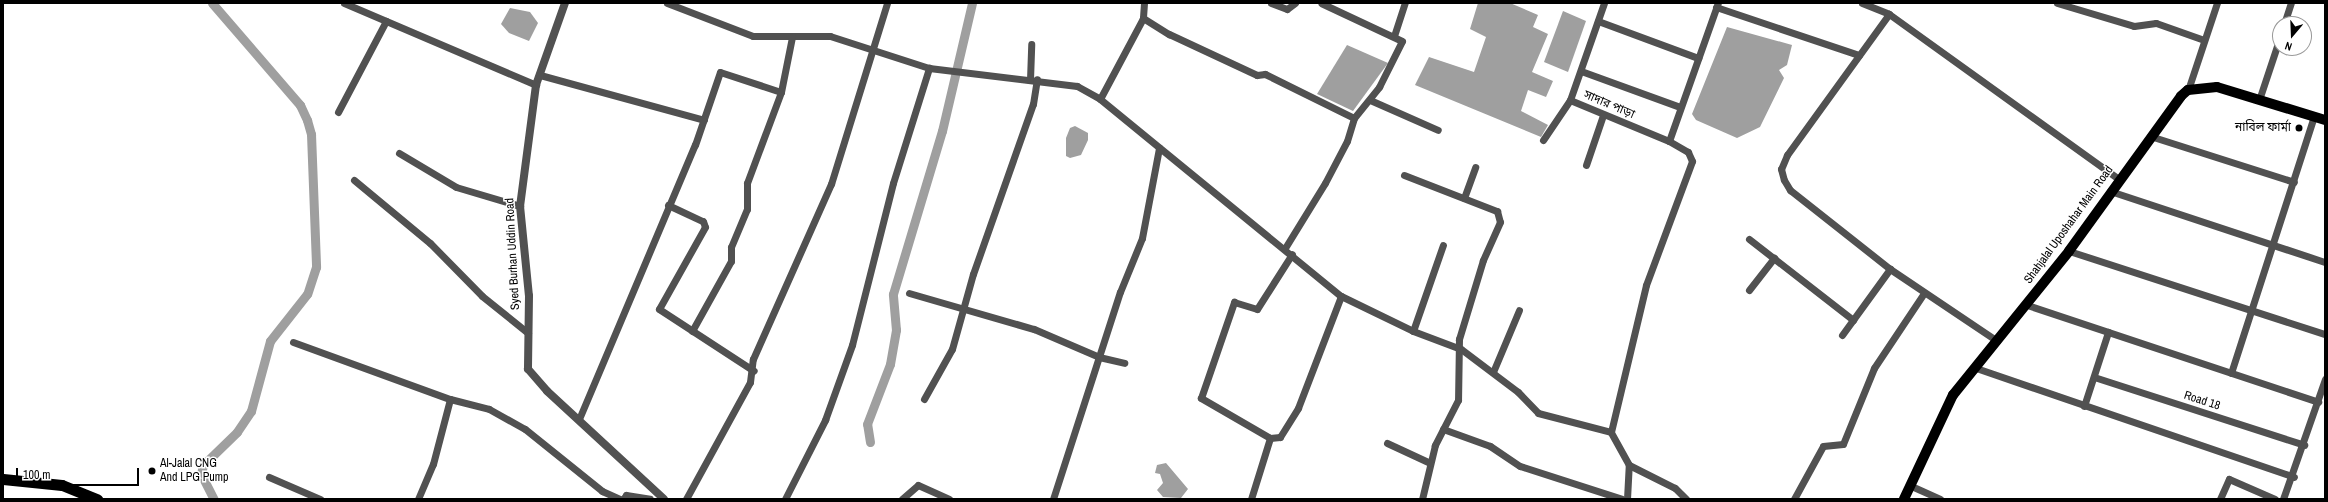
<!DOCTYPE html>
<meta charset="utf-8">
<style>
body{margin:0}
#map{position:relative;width:2328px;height:502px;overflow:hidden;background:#fff;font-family:"Archivo Narrow","Noto Sans Bengali",sans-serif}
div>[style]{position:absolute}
.water>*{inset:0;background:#9f9f9f}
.canal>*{height:9px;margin:-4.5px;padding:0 4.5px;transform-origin:4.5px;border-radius:4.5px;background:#9f9f9f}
.minor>*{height:7px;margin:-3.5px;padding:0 3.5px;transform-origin:3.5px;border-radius:3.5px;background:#515151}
.tertiary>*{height:8px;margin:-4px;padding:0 4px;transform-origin:4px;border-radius:4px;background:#515151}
.primary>*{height:10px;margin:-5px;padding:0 5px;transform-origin:5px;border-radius:5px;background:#000}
.trunk>*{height:11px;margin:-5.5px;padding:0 5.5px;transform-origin:5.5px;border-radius:5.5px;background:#000}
.dots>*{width:11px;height:11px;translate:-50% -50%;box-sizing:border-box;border:2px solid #fff;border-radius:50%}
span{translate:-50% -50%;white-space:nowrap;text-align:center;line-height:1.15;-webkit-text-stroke:3px #fff;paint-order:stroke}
.street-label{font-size:12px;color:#000}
.poi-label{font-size:12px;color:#000}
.right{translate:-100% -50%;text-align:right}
.left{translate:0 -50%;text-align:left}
.frame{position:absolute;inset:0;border:4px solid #000;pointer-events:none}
.north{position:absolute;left:2272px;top:16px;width:40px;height:40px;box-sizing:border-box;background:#fff;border:1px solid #999;border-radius:50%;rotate:199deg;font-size:11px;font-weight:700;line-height:16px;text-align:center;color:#000}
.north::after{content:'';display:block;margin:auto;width:14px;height:18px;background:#000;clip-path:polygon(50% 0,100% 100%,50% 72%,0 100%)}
.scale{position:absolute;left:16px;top:468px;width:123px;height:18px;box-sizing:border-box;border:2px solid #000;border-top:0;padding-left:5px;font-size:12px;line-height:14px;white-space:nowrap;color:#000;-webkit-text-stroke:3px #fff;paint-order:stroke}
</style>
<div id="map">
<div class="water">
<i style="clip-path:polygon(1478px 3px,1510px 3px,1538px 15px,1533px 27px,1548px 34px,1532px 72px,1553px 81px,1546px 97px,1528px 90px,1521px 111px,1548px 125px,1541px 137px,1415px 85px,1429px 57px,1474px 72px,1486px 37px,1470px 29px)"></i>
<i style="clip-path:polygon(510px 8px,530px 12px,538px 23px,529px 41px,509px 33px,501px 24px)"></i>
<i style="clip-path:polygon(1563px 11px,1586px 21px,1568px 72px,1544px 62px)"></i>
<i style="clip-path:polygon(1727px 27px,1792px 45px,1787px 65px,1779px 70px,1784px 78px,1760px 127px,1737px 138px,1696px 120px,1692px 114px)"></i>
<i style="clip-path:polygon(1347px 45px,1388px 63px,1353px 111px,1317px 94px)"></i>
<i style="clip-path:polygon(1075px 126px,1088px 133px,1088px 140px,1081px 155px,1070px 158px,1066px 156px,1066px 138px,1070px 128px)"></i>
<i style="clip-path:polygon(1166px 463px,1188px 489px,1181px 498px,1163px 497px,1157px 490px,1163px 483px,1160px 474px,1155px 473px,1157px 465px)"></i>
</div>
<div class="canal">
<i style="left:212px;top:3px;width:135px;rotate:49.2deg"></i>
<i style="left:300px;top:105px;width:17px;rotate:65deg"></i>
<i style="left:307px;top:120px;width:15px;rotate:74deg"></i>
<i style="left:311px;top:134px;width:133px;rotate:87.8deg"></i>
<i style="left:316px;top:267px;width:28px;rotate:108deg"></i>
<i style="left:307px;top:294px;width:60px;rotate:128.2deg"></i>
<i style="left:270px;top:341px;width:73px;rotate:105.2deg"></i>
<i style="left:251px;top:411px;width:25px;rotate:124deg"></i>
<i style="left:237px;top:432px;width:47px;rotate:135.9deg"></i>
<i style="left:203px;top:465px;width:9px;rotate:103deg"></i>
<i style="left:201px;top:474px;width:28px;rotate:63deg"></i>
<i style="left:870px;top:442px;width:18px;rotate:-99deg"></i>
<i style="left:867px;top:424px;width:64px;rotate:-69deg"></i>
<i style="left:890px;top:364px;width:35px;rotate:-80deg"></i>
<i style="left:896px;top:330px;width:36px;rotate:-95deg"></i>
<i style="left:893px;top:294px;width:170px;rotate:-73.3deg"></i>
<i style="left:942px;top:131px;width:131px;rotate:-76.8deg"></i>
</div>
<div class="minor">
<i style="left:344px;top:3px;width:209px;rotate:23.1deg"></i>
<i style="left:667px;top:3px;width:92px;rotate:21deg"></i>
<i style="left:753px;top:36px;width:77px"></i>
<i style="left:830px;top:36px;width:104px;rotate:17.9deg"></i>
<i style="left:929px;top:68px;width:149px;rotate:6.9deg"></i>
<i style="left:1077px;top:86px;width:26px;rotate:29deg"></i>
<i style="left:1100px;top:99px;width:311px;rotate:39.3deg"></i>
<i style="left:1341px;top:296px;width:80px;rotate:25.9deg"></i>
<i style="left:1413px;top:331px;width:51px;rotate:20.6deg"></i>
<i style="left:1461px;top:349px;width:71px;rotate:37deg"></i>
<i style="left:1518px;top:392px;width:29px;rotate:46deg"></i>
<i style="left:1538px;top:413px;width:75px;rotate:14.6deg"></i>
<i style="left:1144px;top:3px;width:15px;rotate:94deg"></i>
<i style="left:1143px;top:18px;width:31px;rotate:32deg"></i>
<i style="left:1169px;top:34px;width:97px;rotate:25deg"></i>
<i style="left:1257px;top:75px;width:8px;rotate:-7deg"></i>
<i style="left:1265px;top:74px;width:99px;rotate:26.3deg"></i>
<i style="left:1271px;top:3px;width:17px;rotate:21deg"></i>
<i style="left:1287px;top:9px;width:10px;rotate:-37deg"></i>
<i style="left:1604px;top:3px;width:103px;rotate:109.3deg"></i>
<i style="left:1570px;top:100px;width:107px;rotate:22.5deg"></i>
<i style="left:1862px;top:3px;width:29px;rotate:22deg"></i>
<i style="left:1889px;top:14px;width:283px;rotate:35.7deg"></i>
<i style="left:2057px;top:3px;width:80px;rotate:16.6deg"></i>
<i style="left:2134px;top:26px;width:22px;rotate:-8deg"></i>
<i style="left:2156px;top:23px;width:51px;rotate:19.5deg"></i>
<i style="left:1716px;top:7px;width:151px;rotate:18.6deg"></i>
<i style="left:1889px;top:14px;width:174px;rotate:125.9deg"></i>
<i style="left:1787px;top:155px;width:15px;rotate:113deg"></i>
<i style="left:1781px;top:169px;width:11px;rotate:75deg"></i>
<i style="left:1784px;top:180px;width:12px;rotate:59deg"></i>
<i style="left:1790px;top:190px;width:127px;rotate:38.3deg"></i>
<i style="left:1890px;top:269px;width:129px;rotate:33.9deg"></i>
<i style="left:1598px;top:21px;width:107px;rotate:20.3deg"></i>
<i style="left:2284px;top:24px;width:22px;rotate:-72deg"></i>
<i style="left:1394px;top:36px;width:35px;rotate:-72deg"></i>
<i style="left:1581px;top:71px;width:105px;rotate:20deg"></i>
<i style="left:540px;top:75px;width:170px;rotate:15.3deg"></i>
<i style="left:1030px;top:80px;width:36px;rotate:-88deg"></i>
<i style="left:2188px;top:90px;width:92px;rotate:-71.6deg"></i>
<i style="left:1100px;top:99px;width:92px;rotate:-62deg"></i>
<i style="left:1370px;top:100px;width:74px;rotate:23.8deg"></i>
<i style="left:2259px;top:100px;width:66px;rotate:-71.6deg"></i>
<i style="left:338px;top:112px;width:103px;rotate:-62.2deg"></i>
<i style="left:2150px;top:136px;width:151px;rotate:17.7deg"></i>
<i style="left:1543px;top:140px;width:48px;rotate:-56deg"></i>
<i style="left:399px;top:153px;width:66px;rotate:30.8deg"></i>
<i style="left:456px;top:187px;width:67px;rotate:16.5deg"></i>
<i style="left:1586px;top:165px;width:53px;rotate:-71.2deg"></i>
<i style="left:1404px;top:175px;width:100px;rotate:21.2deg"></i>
<i style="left:1497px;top:211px;width:11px;rotate:75deg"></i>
<i style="left:1500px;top:222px;width:42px;rotate:114.1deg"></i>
<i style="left:1483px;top:260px;width:83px;rotate:106.9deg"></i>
<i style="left:1459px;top:339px;width:61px;rotate:90.9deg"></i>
<i style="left:1458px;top:400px;width:51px;rotate:117.1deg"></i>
<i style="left:1435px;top:445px;width:56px;rotate:103.5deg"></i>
<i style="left:354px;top:180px;width:99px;rotate:39.7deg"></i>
<i style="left:430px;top:243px;width:74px;rotate:45.5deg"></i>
<i style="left:482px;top:296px;width:59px;rotate:38.8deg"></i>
<i style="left:2110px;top:191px;width:226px;rotate:18.3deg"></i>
<i style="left:1464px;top:198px;width:33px;rotate:-70deg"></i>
<i style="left:668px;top:205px;width:38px;rotate:25deg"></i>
<i style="left:703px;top:221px;width:6px;rotate:72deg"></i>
<i style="left:705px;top:227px;width:94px;rotate:119.3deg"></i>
<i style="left:659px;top:309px;width:113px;rotate:33.1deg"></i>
<i style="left:1749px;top:239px;width:132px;rotate:37.9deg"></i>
<i style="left:1285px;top:248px;width:76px;rotate:-58.4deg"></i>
<i style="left:1325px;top:183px;width:47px;rotate:-62.4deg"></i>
<i style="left:1347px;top:141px;width:24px;rotate:-73deg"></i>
<i style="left:1354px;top:118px;width:40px;rotate:-51deg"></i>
<i style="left:1379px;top:87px;width:51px;rotate:-63.4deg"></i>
<i style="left:1402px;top:41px;width:89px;rotate:-154.9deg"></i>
<i style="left:2069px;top:251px;width:269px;rotate:18deg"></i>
<i style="left:1749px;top:290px;width:41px;rotate:-52deg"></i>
<i style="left:909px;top:293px;width:130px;rotate:16.1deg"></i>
<i style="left:1034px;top:329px;width:71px;rotate:23.3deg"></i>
<i style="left:1099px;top:357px;width:26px;rotate:13deg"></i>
<i style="left:2027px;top:305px;width:307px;rotate:18.4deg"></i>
<i style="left:692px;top:331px;width:80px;rotate:-60.9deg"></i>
<i style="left:731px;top:261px;width:14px;rotate:-90deg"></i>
<i style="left:731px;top:247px;width:41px;rotate:-67.2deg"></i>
<i style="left:747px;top:209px;width:26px;rotate:-90deg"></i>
<i style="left:747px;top:183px;width:97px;rotate:-69.5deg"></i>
<i style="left:1413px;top:331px;width:91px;rotate:-70.8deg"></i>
<i style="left:1842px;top:335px;width:82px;rotate:-54deg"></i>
<i style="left:293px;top:342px;width:167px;rotate:20deg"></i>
<i style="left:450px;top:399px;width:40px;rotate:14.4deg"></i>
<i style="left:489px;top:409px;width:41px;rotate:29.1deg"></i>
<i style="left:525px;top:429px;width:99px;rotate:38.8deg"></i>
<i style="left:602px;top:491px;width:20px;rotate:24deg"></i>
<i style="left:1976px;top:368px;width:336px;rotate:18.9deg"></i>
<i style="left:1493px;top:372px;width:67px;rotate:-67.2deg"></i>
<i style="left:2231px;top:373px;width:270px;rotate:-72.1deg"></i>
<i style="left:2094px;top:377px;width:221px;rotate:17.9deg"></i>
<i style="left:924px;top:399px;width:57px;rotate:-60.8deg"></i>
<i style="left:952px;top:349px;width:78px;rotate:-74.4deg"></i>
<i style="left:973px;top:274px;width:180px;rotate:-70.6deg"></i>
<i style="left:1033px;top:104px;width:25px;rotate:-81deg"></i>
<i style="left:2084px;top:406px;width:78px;rotate:-72deg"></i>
<i style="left:579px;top:419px;width:298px;rotate:-67.1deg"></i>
<i style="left:695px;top:145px;width:77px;rotate:-71.1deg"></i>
<i style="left:720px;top:72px;width:64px;rotate:18.2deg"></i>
<i style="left:781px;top:92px;width:56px;rotate:-78.7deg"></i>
<i style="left:1443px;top:429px;width:50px;rotate:19.9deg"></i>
<i style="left:1490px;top:446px;width:36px;rotate:34deg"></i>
<i style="left:1520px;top:466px;width:107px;rotate:17.9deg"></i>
<i style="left:1270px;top:438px;width:80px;rotate:-149.9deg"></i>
<i style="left:1201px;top:398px;width:102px;rotate:-71deg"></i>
<i style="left:1234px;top:302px;width:24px;rotate:17deg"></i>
<i style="left:1257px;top:309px;width:65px;rotate:-57.5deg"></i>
<i style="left:1387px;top:443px;width:47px;rotate:24.9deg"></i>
<i style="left:1629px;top:465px;width:51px;rotate:26.6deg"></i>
<i style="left:1675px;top:488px;width:16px;rotate:45deg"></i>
<i style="left:269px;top:477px;width:56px;rotate:23.3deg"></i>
<i style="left:1909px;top:485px;width:34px;rotate:24deg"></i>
<i style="left:418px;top:499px;width:38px;rotate:-67deg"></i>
<i style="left:433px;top:464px;width:67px;rotate:-75.3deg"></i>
<i style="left:623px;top:499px;width:5px;rotate:-53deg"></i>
<i style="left:626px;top:495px;width:24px;rotate:9deg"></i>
<i style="left:686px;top:499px;width:133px;rotate:-61.3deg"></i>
<i style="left:750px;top:382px;width:23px;rotate:-83deg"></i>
<i style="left:753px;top:359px;width:192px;rotate:-66deg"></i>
<i style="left:831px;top:184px;width:189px;rotate:-72.8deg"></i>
<i style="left:785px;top:499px;width:89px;rotate:-63.1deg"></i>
<i style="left:825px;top:420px;width:80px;rotate:-70.2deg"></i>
<i style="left:852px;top:345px;width:167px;rotate:-75.8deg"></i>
<i style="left:893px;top:183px;width:121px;rotate:-72.6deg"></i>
<i style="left:902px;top:499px;width:21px;rotate:-41deg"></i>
<i style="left:918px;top:485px;width:34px;rotate:24deg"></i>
<i style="left:1053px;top:499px;width:218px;rotate:-72.1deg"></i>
<i style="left:1120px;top:292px;width:58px;rotate:-67.8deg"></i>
<i style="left:1142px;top:238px;width:92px;rotate:-79.3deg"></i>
<i style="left:1251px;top:499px;width:64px;rotate:-72.7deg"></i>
<i style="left:1270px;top:438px;width:10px;rotate:-6deg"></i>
<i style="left:1280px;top:437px;width:34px;rotate:-58deg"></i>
<i style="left:1298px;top:408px;width:120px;rotate:-69deg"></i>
<i style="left:1627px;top:499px;width:34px;rotate:-87deg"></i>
<i style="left:1629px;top:465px;width:38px;rotate:-119deg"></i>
<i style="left:1611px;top:432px;width:151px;rotate:-76.6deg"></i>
<i style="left:1646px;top:285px;width:132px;rotate:-69.6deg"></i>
<i style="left:1692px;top:161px;width:10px;rotate:-114deg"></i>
<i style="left:1688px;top:152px;width:22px;rotate:-150deg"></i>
<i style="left:1669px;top:141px;width:146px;rotate:-70.5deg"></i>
<i style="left:1794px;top:499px;width:60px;rotate:-61.3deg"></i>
<i style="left:1823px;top:446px;width:20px;rotate:-6deg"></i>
<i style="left:1843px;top:444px;width:82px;rotate:-67.8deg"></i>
<i style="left:1874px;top:368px;width:90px;rotate:-56.3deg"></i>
<i style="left:2220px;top:499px;width:22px;rotate:-66deg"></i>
<i style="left:2229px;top:479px;width:50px;rotate:23.5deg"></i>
<i style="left:2283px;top:499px;width:127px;rotate:-70.7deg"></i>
</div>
<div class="tertiary">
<i style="left:565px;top:3px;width:87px;rotate:109.5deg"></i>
<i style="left:536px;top:85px;width:122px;rotate:97.5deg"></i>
<i style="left:520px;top:206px;width:90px;rotate:84.3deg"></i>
<i style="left:529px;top:296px;width:73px;rotate:90.8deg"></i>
<i style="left:528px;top:369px;width:29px;rotate:49deg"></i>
<i style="left:547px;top:391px;width:159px;rotate:42.7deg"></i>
</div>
<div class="primary">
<i style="left:1904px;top:499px;width:115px;rotate:-64.8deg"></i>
<i style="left:1953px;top:395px;width:185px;rotate:-51.1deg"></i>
<i style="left:2069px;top:251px;width:191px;rotate:-54.1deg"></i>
<i style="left:2181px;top:96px;width:9px;rotate:-41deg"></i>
<i style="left:2188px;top:90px;width:29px;rotate:-6deg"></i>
<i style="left:2217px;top:87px;width:113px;rotate:17deg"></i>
</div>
<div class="trunk">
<i style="left:3px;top:479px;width:59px;rotate:5.8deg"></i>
<i style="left:62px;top:485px;width:38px;rotate:22deg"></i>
</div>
<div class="dots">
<i style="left:2299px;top:128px;background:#000"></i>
<i style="left:152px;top:471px;background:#000"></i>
</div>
<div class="street-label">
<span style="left:1609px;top:105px;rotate:23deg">সাদার পাড়া</span>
<span style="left:2069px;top:225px;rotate:-54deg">Shahjalal Uposhahar Main Road</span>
<span style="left:513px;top:254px;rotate:-93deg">Syed Burhan Uddin Road</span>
<span style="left:2202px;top:401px;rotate:18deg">Road 18</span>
</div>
<div class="poi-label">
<span class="right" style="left:2291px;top:128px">নাবিল ফার্মা</span>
<span class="left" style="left:160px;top:471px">Al-Jalal CNG<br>And LPG Pump</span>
</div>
<div class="frame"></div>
<div class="north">N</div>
<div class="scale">100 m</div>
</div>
